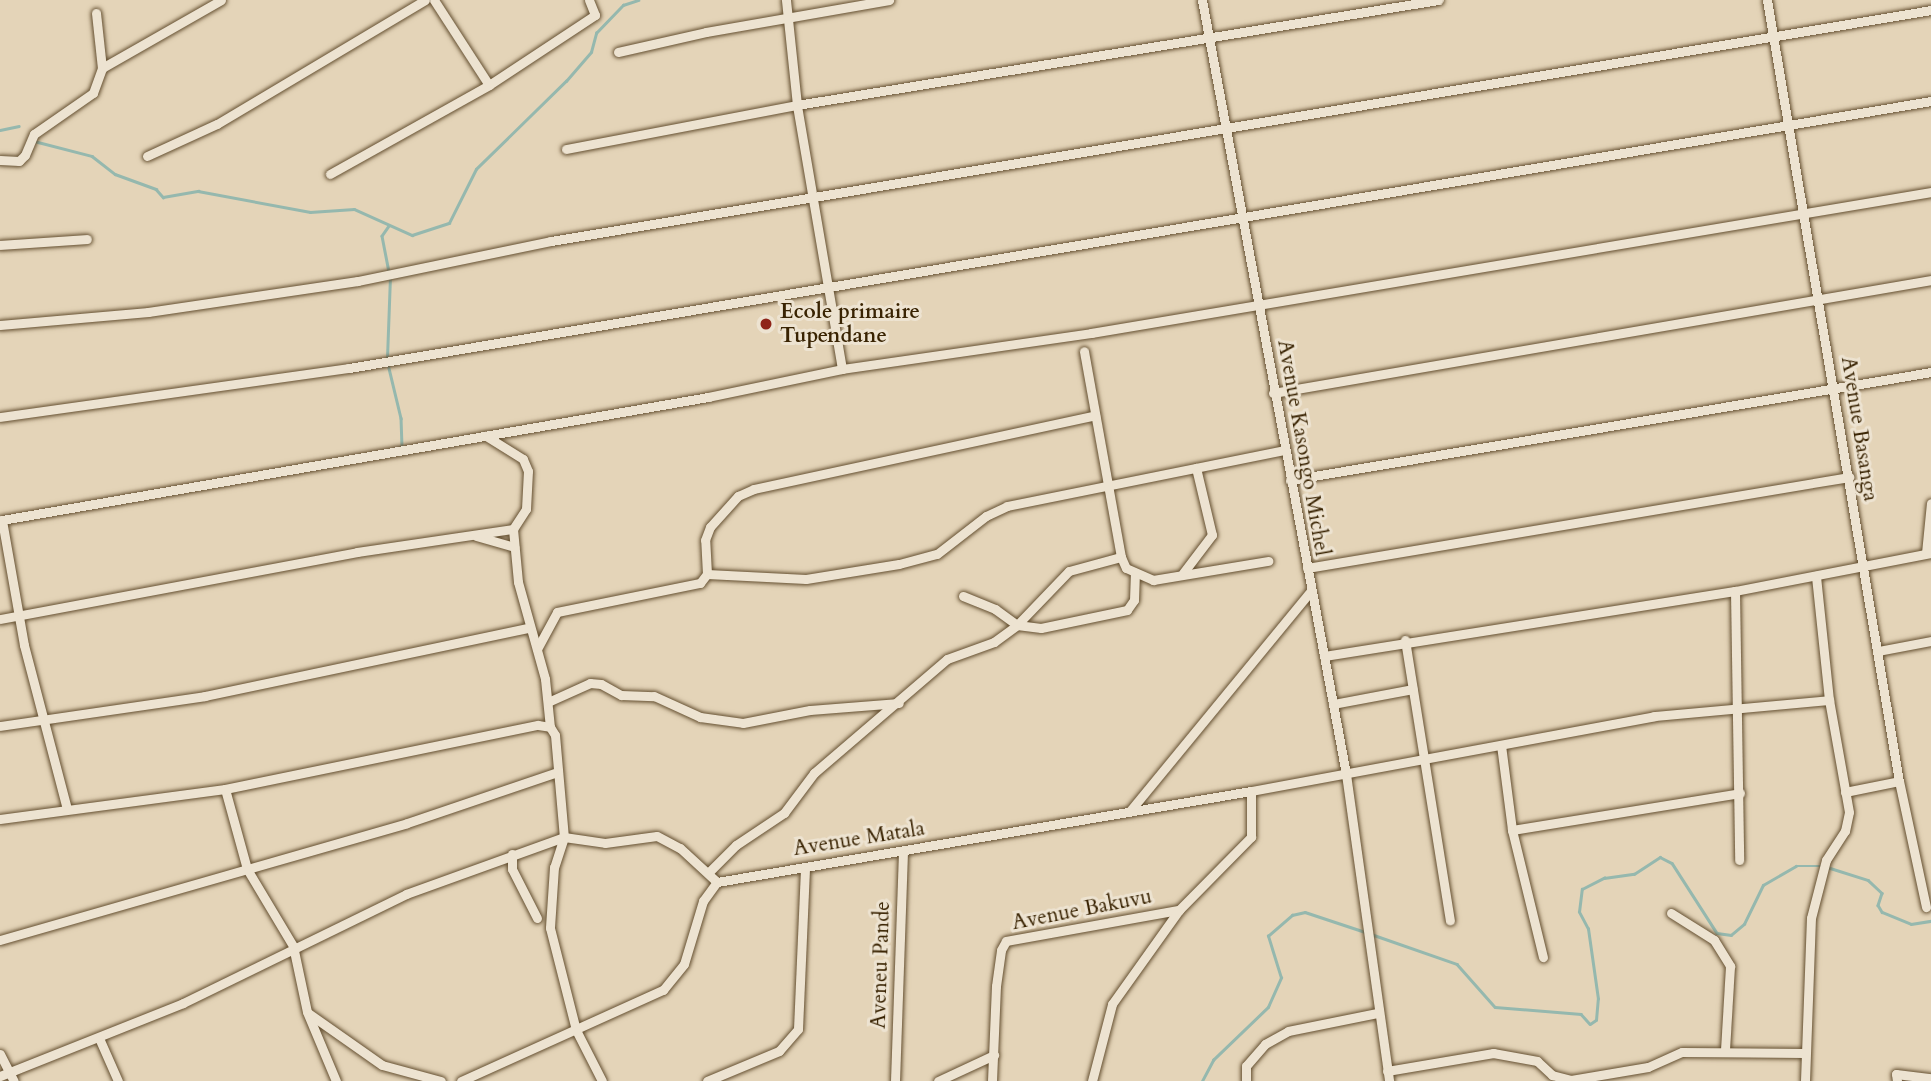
<!DOCTYPE html>
<style>
body{margin:0}
#map{position:relative;width:1931px;height:1081px;overflow:hidden;background:#e4d4b8;font-family:Cardo,serif}
div>[style]{position:absolute}
.stream>*{height:2.5px;margin:-1.25px;padding:0 1.25px;transform-origin:1.25px;border-radius:1.25px;background:#95b8ae}
.roads{filter:drop-shadow(0 0 2px #644f30) drop-shadow(0 0 2px #644f30)}
.minor>*{height:9px;margin:-4.5px;padding:0 4.5px;transform-origin:4.5px;border-radius:4.5px;background:#ede3d1}
.dots>*{width:19px;height:19px;translate:-50% -50%;box-sizing:border-box;border:4px solid #ede3d1;border-radius:50%}
span{translate:-50% -50%;white-space:nowrap;text-align:center;line-height:1.15;-webkit-text-stroke:6px #ede3d1;paint-order:stroke}
.poi-label{font-size:21px;color:#392302;font-weight:700}
.left{translate:0 -50%;text-align:left}
.street-label{font-size:21px;color:#392302}
</style>
<div id="map">
<div class="stream">
<i style="left:0;top:130px;width:19px;rotate:-12deg"></i>
<i style="left:34px;top:141px;width:60px;rotate:14.5deg"></i>
<i style="left:92px;top:156px;width:29px;rotate:38deg"></i>
<i style="left:115px;top:174px;width:44px;rotate:20.1deg"></i>
<i style="left:156px;top:189px;width:11px;rotate:49deg"></i>
<i style="left:163px;top:197px;width:36px;rotate:-10deg"></i>
<i style="left:198px;top:191px;width:114px;rotate:10.6deg"></i>
<i style="left:310px;top:212px;width:44px;rotate:-3.9deg"></i>
<i style="left:354px;top:209px;width:64px;rotate:24.1deg"></i>
<i style="left:412px;top:235px;width:39px;rotate:-18deg"></i>
<i style="left:449px;top:223px;width:60px;rotate:-63.4deg"></i>
<i style="left:476px;top:169px;width:126px;rotate:-44.4deg"></i>
<i style="left:566px;top:81px;width:38px;rotate:-49deg"></i>
<i style="left:591px;top:52px;width:20px;rotate:-75deg"></i>
<i style="left:596px;top:33px;width:39px;rotate:-46deg"></i>
<i style="left:623px;top:5px;width:16px;rotate:-18deg"></i>
<i style="left:389px;top:226px;width:12px;rotate:125deg"></i>
<i style="left:382px;top:236px;width:36px;rotate:79deg"></i>
<i style="left:387px;top:358px;width:80px;rotate:-87.9deg"></i>
<i style="left:388px;top:364px;width:56px;rotate:76.5deg"></i>
<i style="left:401px;top:418px;width:29px;rotate:88deg"></i>
<i style="left:1827px;top:867px;width:43px;rotate:17.6deg"></i>
<i style="left:1868px;top:880px;width:19px;rotate:43deg"></i>
<i style="left:1882px;top:893px;width:13px;rotate:108deg"></i>
<i style="left:1878px;top:905px;width:8px;rotate:60deg"></i>
<i style="left:1882px;top:912px;width:31px;rotate:22deg"></i>
<i style="left:1911px;top:924px;width:20px;rotate:-9deg"></i>
<i style="left:1371px;top:934px;width:91px;rotate:19.2deg"></i>
<i style="left:1457px;top:964px;width:57px;rotate:48.5deg"></i>
<i style="left:1495px;top:1007px;width:86px;rotate:4.7deg"></i>
<i style="left:1581px;top:1014px;width:13px;rotate:48deg"></i>
<i style="left:1590px;top:1024px;width:7px;rotate:-34deg"></i>
<i style="left:1596px;top:1020px;width:21px;rotate:-85deg"></i>
<i style="left:1598px;top:999px;width:71px;rotate:-98.1deg"></i>
<i style="left:1588px;top:929px;width:19px;rotate:-118deg"></i>
<i style="left:1579px;top:912px;width:23px;rotate:-83deg"></i>
<i style="left:1582px;top:889px;width:25px;rotate:-27deg"></i>
<i style="left:1604px;top:878px;width:30px;rotate:-8deg"></i>
<i style="left:1634px;top:874px;width:31px;rotate:-33deg"></i>
<i style="left:1660px;top:857px;width:13px;rotate:27deg"></i>
<i style="left:1672px;top:863px;width:83px;rotate:57.3deg"></i>
<i style="left:1717px;top:933px;width:14px;rotate:8deg"></i>
<i style="left:1731px;top:935px;width:17px;rotate:-40deg"></i>
<i style="left:1744px;top:924px;width:43px;rotate:-64deg"></i>
<i style="left:1763px;top:885px;width:38px;rotate:-30deg"></i>
<i style="left:1796px;top:866px;width:25px"></i>
<i style="left:1202px;top:1081px;width:24px;rotate:-62deg"></i>
<i style="left:1213px;top:1060px;width:76px;rotate:-43.9deg"></i>
<i style="left:1268px;top:1007px;width:32px;rotate:-66deg"></i>
<i style="left:1281px;top:978px;width:44px;rotate:-107.2deg"></i>
<i style="left:1268px;top:936px;width:32px;rotate:-41deg"></i>
<i style="left:1292px;top:915px;width:13px;rotate:-13deg"></i>
<i style="left:1305px;top:912px;width:63px;rotate:18.4deg"></i>
</div>
<div class="roads">
<div class="minor">
<i style="left:434px;top:0;width:101px;rotate:57.1deg"></i>
<i style="left:1202px;top:0;width:787px;rotate:79.46deg"></i>
<i style="left:1346px;top:774px;width:310px;rotate:82deg"></i>
<i style="left:1767px;top:0;width:792px;rotate:80.41deg"></i>
<i style="left:1899px;top:781px;width:129px;rotate:77.9deg"></i>
<i style="left:96px;top:13px;width:55px;rotate:83.8deg"></i>
<i style="left:618px;top:52px;width:90px;rotate:-12.8deg"></i>
<i style="left:706px;top:32px;width:186px;rotate:-9.9deg"></i>
<i style="left:566px;top:149px;width:235px;rotate:-10.8deg"></i>
<i style="left:797px;top:105px;width:650px;rotate:-9.3deg"></i>
<i style="left:147px;top:156px;width:77px;rotate:-24.6deg"></i>
<i style="left:217px;top:124px;width:242px;rotate:-30.8deg"></i>
<i style="left:0;top:160px;width:19px;rotate:3deg"></i>
<i style="left:19px;top:161px;width:8px;rotate:-45deg"></i>
<i style="left:25px;top:155px;width:23px;rotate:-67deg"></i>
<i style="left:34px;top:134px;width:72px;rotate:-34.8deg"></i>
<i style="left:93px;top:93px;width:27px;rotate:-70deg"></i>
<i style="left:102px;top:68px;width:137px;rotate:-29.7deg"></i>
<i style="left:330px;top:174px;width:182px;rotate:-29.2deg"></i>
<i style="left:489px;top:85px;width:127px;rotate:-33.4deg"></i>
<i style="left:595px;top:15px;width:16px;rotate:-112deg"></i>
<i style="left:0;top:245px;width:87px;rotate:-3.9deg"></i>
<i style="left:0;top:325px;width:149px;rotate:-5deg"></i>
<i style="left:148px;top:312px;width:212px;rotate:-8.4deg"></i>
<i style="left:358px;top:281px;width:197px;rotate:-11.7deg"></i>
<i style="left:551px;top:241px;width:1399px;rotate:-9.5deg"></i>
<i style="left:842px;top:369px;width:252px;rotate:-8.2deg"></i>
<i style="left:1091px;top:333px;width:852px;rotate:-9.53deg"></i>
<i style="left:1273px;top:393px;width:668px;rotate:-9.74deg"></i>
<i style="left:0;top:417px;width:352px;rotate:-8deg"></i>
<i style="left:349px;top:368px;width:1604px;rotate:-9.58deg"></i>
<i style="left:1290px;top:480px;width:650px;rotate:-9.56deg"></i>
<i style="left:513px;top:529px;width:53px;rotate:84.6deg"></i>
<i style="left:518px;top:582px;width:101px;rotate:74.4deg"></i>
<i style="left:545px;top:679px;width:48px;rotate:84.1deg"></i>
<i style="left:476px;top:536px;width:40px;rotate:16deg"></i>
<i style="left:1926px;top:553px;width:50px;rotate:-84.3deg"></i>
<i style="left:1121px;top:557px;width:12px;rotate:66deg"></i>
<i style="left:1126px;top:568px;width:30px;rotate:24deg"></i>
<i style="left:1153px;top:580px;width:117px;rotate:-9.4deg"></i>
<i style="left:1307px;top:568px;width:550px;rotate:-9.53deg"></i>
<i style="left:1183px;top:573px;width:48px;rotate:-52.7deg"></i>
<i style="left:1212px;top:535px;width:69px;rotate:-103.4deg"></i>
<i style="left:707px;top:574px;width:99px;rotate:2.9deg"></i>
<i style="left:806px;top:579px;width:94px;rotate:-9.2deg"></i>
<i style="left:899px;top:564px;width:39px;rotate:-15deg"></i>
<i style="left:937px;top:554px;width:62px;rotate:-37.8deg"></i>
<i style="left:986px;top:516px;width:23px;rotate:-25deg"></i>
<i style="left:1007px;top:506px;width:283px;rotate:-11.4deg"></i>
<i style="left:1735px;top:591px;width:269px;rotate:89.1deg"></i>
<i style="left:963px;top:596px;width:35px;rotate:22deg"></i>
<i style="left:995px;top:609px;width:27px;rotate:36deg"></i>
<i style="left:1017px;top:625px;width:24px;rotate:7deg"></i>
<i style="left:1041px;top:628px;width:88px;rotate:-11.8deg"></i>
<i style="left:1127px;top:610px;width:12px;rotate:-55deg"></i>
<i style="left:1134px;top:600px;width:26px;rotate:-88deg"></i>
<i style="left:0;top:619px;width:363px;rotate:-10.6deg"></i>
<i style="left:357px;top:552px;width:158px;rotate:-8.4deg"></i>
<i style="left:513px;top:529px;width:24px;rotate:-57deg"></i>
<i style="left:526px;top:509px;width:38px;rotate:-87deg"></i>
<i style="left:528px;top:471px;width:13px;rotate:-113deg"></i>
<i style="left:523px;top:459px;width:44px;rotate:-148.1deg"></i>
<i style="left:1405px;top:640px;width:284px;rotate:80.9deg"></i>
<i style="left:537px;top:649px;width:42px;rotate:-61.6deg"></i>
<i style="left:557px;top:612px;width:146px;rotate:-11.5deg"></i>
<i style="left:700px;top:583px;width:11px;rotate:-52deg"></i>
<i style="left:707px;top:574px;width:34px;rotate:-93deg"></i>
<i style="left:705px;top:540px;width:14px;rotate:-69deg"></i>
<i style="left:710px;top:527px;width:42px;rotate:-47.9deg"></i>
<i style="left:738px;top:496px;width:17px;rotate:-24deg"></i>
<i style="left:754px;top:489px;width:349px;rotate:-12.2deg"></i>
<i style="left:1878px;top:651px;width:54px;rotate:-10.7deg"></i>
<i style="left:1324px;top:656px;width:416px;rotate:-9deg"></i>
<i style="left:1735px;top:591px;width:200px;rotate:-11deg"></i>
<i style="left:548px;top:702px;width:46px;rotate:-24.3deg"></i>
<i style="left:590px;top:683px;width:11px;rotate:5deg"></i>
<i style="left:601px;top:684px;width:23px;rotate:29deg"></i>
<i style="left:621px;top:695px;width:33px;rotate:2deg"></i>
<i style="left:654px;top:696px;width:51px;rotate:24.5deg"></i>
<i style="left:700px;top:717px;width:43px;rotate:7.9deg"></i>
<i style="left:743px;top:723px;width:68px;rotate:-11deg"></i>
<i style="left:810px;top:710px;width:89px;rotate:-4.5deg"></i>
<i style="left:1333px;top:704px;width:81px;rotate:-10.6deg"></i>
<i style="left:0;top:726px;width:207px;rotate:-8.3deg"></i>
<i style="left:205px;top:696px;width:330px;rotate:-11.9deg"></i>
<i style="left:1501px;top:745px;width:86px;rotate:82.6deg"></i>
<i style="left:1512px;top:830px;width:131px;rotate:76.3deg"></i>
<i style="left:225px;top:789px;width:83px;rotate:74.6deg"></i>
<i style="left:247px;top:869px;width:90px;rotate:59.1deg"></i>
<i style="left:293px;top:946px;width:67px;rotate:78deg"></i>
<i style="left:307px;top:1012px;width:75px;rotate:67.2deg"></i>
<i style="left:1845px;top:792px;width:55px;rotate:-11.5deg"></i>
<i style="left:67px;top:809px;width:170px;rotate:-104.7deg"></i>
<i style="left:24px;top:645px;width:127px;rotate:-100deg"></i>
<i style="left:2px;top:520px;width:717px;rotate:-9.88deg"></i>
<i style="left:708px;top:397px;width:137px;rotate:-11.8deg"></i>
<i style="left:842px;top:369px;width:268px;rotate:-99.7deg"></i>
<i style="left:797px;top:105px;width:106px;rotate:-96deg"></i>
<i style="left:1130px;top:811px;width:285px;rotate:-50.6deg"></i>
<i style="left:0;top:819px;width:227px;rotate:-7.6deg"></i>
<i style="left:225px;top:789px;width:319px;rotate:-11.6deg"></i>
<i style="left:538px;top:725px;width:12px;rotate:9deg"></i>
<i style="left:550px;top:727px;width:9px;rotate:58deg"></i>
<i style="left:555px;top:735px;width:102px;rotate:85deg"></i>
<i style="left:564px;top:837px;width:32px;rotate:108deg"></i>
<i style="left:554px;top:867px;width:61px;rotate:93.8deg"></i>
<i style="left:550px;top:928px;width:105px;rotate:75.7deg"></i>
<i style="left:576px;top:1030px;width:57px;rotate:63deg"></i>
<i style="left:1512px;top:830px;width:231px;rotate:-9.2deg"></i>
<i style="left:512px;top:854px;width:15px;rotate:90deg"></i>
<i style="left:512px;top:869px;width:55px;rotate:63deg"></i>
<i style="left:709px;top:872px;width:38px;rotate:-45deg"></i>
<i style="left:736px;top:845px;width:58px;rotate:-33.7deg"></i>
<i style="left:784px;top:813px;width:50px;rotate:-53.1deg"></i>
<i style="left:814px;top:773px;width:175px;rotate:-40.6deg"></i>
<i style="left:947px;top:659px;width:50px;rotate:-19.9deg"></i>
<i style="left:994px;top:642px;width:29px;rotate:-36deg"></i>
<i style="left:1017px;top:625px;width:75px;rotate:-46.1deg"></i>
<i style="left:1069px;top:571px;width:54px;rotate:-15.1deg"></i>
<i style="left:1121px;top:557px;width:209px;rotate:-100.2deg"></i>
<i style="left:1671px;top:913px;width:51px;rotate:32.1deg"></i>
<i style="left:1714px;top:940px;width:31px;rotate:58deg"></i>
<i style="left:1730px;top:966px;width:84px;rotate:93.4deg"></i>
<i style="left:0;top:940px;width:423px;rotate:-16deg"></i>
<i style="left:407px;top:823px;width:159px;rotate:-18.7deg"></i>
<i style="left:308px;top:1013px;width:90px;rotate:35.1deg"></i>
<i style="left:382px;top:1065px;width:61px;rotate:15.2deg"></i>
<i style="left:99px;top:1038px;width:47px;rotate:66.2deg"></i>
<i style="left:0;top:1054px;width:30px;rotate:63deg"></i>
<i style="left:1387px;top:1071px;width:108px;rotate:-9.6deg"></i>
<i style="left:1493px;top:1053px;width:45px;rotate:10.3deg"></i>
<i style="left:1537px;top:1061px;width:21px;rotate:43deg"></i>
<i style="left:1552px;top:1075px;width:20px;rotate:15deg"></i>
<i style="left:1571px;top:1080px;width:78px;rotate:-9.6deg"></i>
<i style="left:1648px;top:1067px;width:37px;rotate:-24deg"></i>
<i style="left:1682px;top:1052px;width:122px;rotate:0.5deg"></i>
<i style="left:0;top:1076px;width:197px;rotate:-21.7deg"></i>
<i style="left:183px;top:1003px;width:248px;rotate:-26deg"></i>
<i style="left:406px;top:894px;width:168px;rotate:-19.8deg"></i>
<i style="left:564px;top:837px;width:41px;rotate:8.3deg"></i>
<i style="left:605px;top:843px;width:52px;rotate:-7.7deg"></i>
<i style="left:657px;top:836px;width:26px;rotate:28deg"></i>
<i style="left:680px;top:848px;width:50px;rotate:42.6deg"></i>
<i style="left:461px;top:1081px;width:222px;rotate:-24.3deg"></i>
<i style="left:663px;top:990px;width:33px;rotate:-51deg"></i>
<i style="left:684px;top:964px;width:66px;rotate:-73.2deg"></i>
<i style="left:703px;top:901px;width:24px;rotate:-54deg"></i>
<i style="left:717px;top:882px;width:542px;rotate:-9.67deg"></i>
<i style="left:1251px;top:791px;width:410px;rotate:-10.5deg"></i>
<i style="left:1654px;top:716px;width:176px;rotate:-5.2deg"></i>
<i style="left:707px;top:1081px;width:78px;rotate:-22.6deg"></i>
<i style="left:779px;top:1051px;width:29px;rotate:-49deg"></i>
<i style="left:798px;top:1029px;width:162px;rotate:-87.5deg"></i>
<i style="left:895px;top:1081px;width:230px;rotate:-88deg"></i>
<i style="left:938px;top:1081px;width:62px;rotate:-24.9deg"></i>
<i style="left:992px;top:1081px;width:95px;rotate:-87.6deg"></i>
<i style="left:996px;top:986px;width:36px;rotate:-82deg"></i>
<i style="left:1001px;top:950px;width:10px;rotate:-61deg"></i>
<i style="left:1006px;top:941px;width:176px;rotate:-10.2deg"></i>
<i style="left:1092px;top:1081px;width:80px;rotate:-75.4deg"></i>
<i style="left:1112px;top:1004px;width:115px;rotate:-54.5deg"></i>
<i style="left:1179px;top:910px;width:103px;rotate:-45.4deg"></i>
<i style="left:1251px;top:837px;width:46px;rotate:-90deg"></i>
<i style="left:1246px;top:1081px;width:15px;rotate:-90deg"></i>
<i style="left:1246px;top:1066px;width:29px;rotate:-49deg"></i>
<i style="left:1265px;top:1044px;width:26px;rotate:-29deg"></i>
<i style="left:1288px;top:1031px;width:91px;rotate:-11.4deg"></i>
<i style="left:1805px;top:1081px;width:163px;rotate:-87.9deg"></i>
<i style="left:1811px;top:918px;width:60px;rotate:-75.5deg"></i>
<i style="left:1826px;top:860px;width:35px;rotate:-57deg"></i>
<i style="left:1845px;top:831px;width:19px;rotate:-78deg"></i>
<i style="left:1849px;top:812px;width:114px;rotate:-100.1deg"></i>
<i style="left:1829px;top:700px;width:125px;rotate:-96deg"></i>
<i style="left:1897px;top:1081px;width:7px;rotate:-98deg"></i>
<i style="left:1896px;top:1074px;width:35px;rotate:7deg"></i>
</div>
</div>
<div class="dots">
<i style="left:766px;top:324px;background:#8f2418"></i>
</div>
<div class="poi-label">
<span class="left" style="left:780px;top:324px">Ecole primaire<br>Tupendane</span>
</div>
<div class="street-label">
<span style="left:1859px;top:429px;rotate:81deg">Avenue Basanga</span>
<span style="left:1303px;top:448px;rotate:80deg">Avenue Kasongo Michel</span>
<span style="left:859px;top:839px;rotate:-9deg">Avenue Matala</span>
<span style="left:1082px;top:910px;rotate:-11deg">Avenue Bakuvu</span>
<span style="left:881px;top:965px;rotate:-88deg">Aveneu Pande</span>
</div>
</div>
